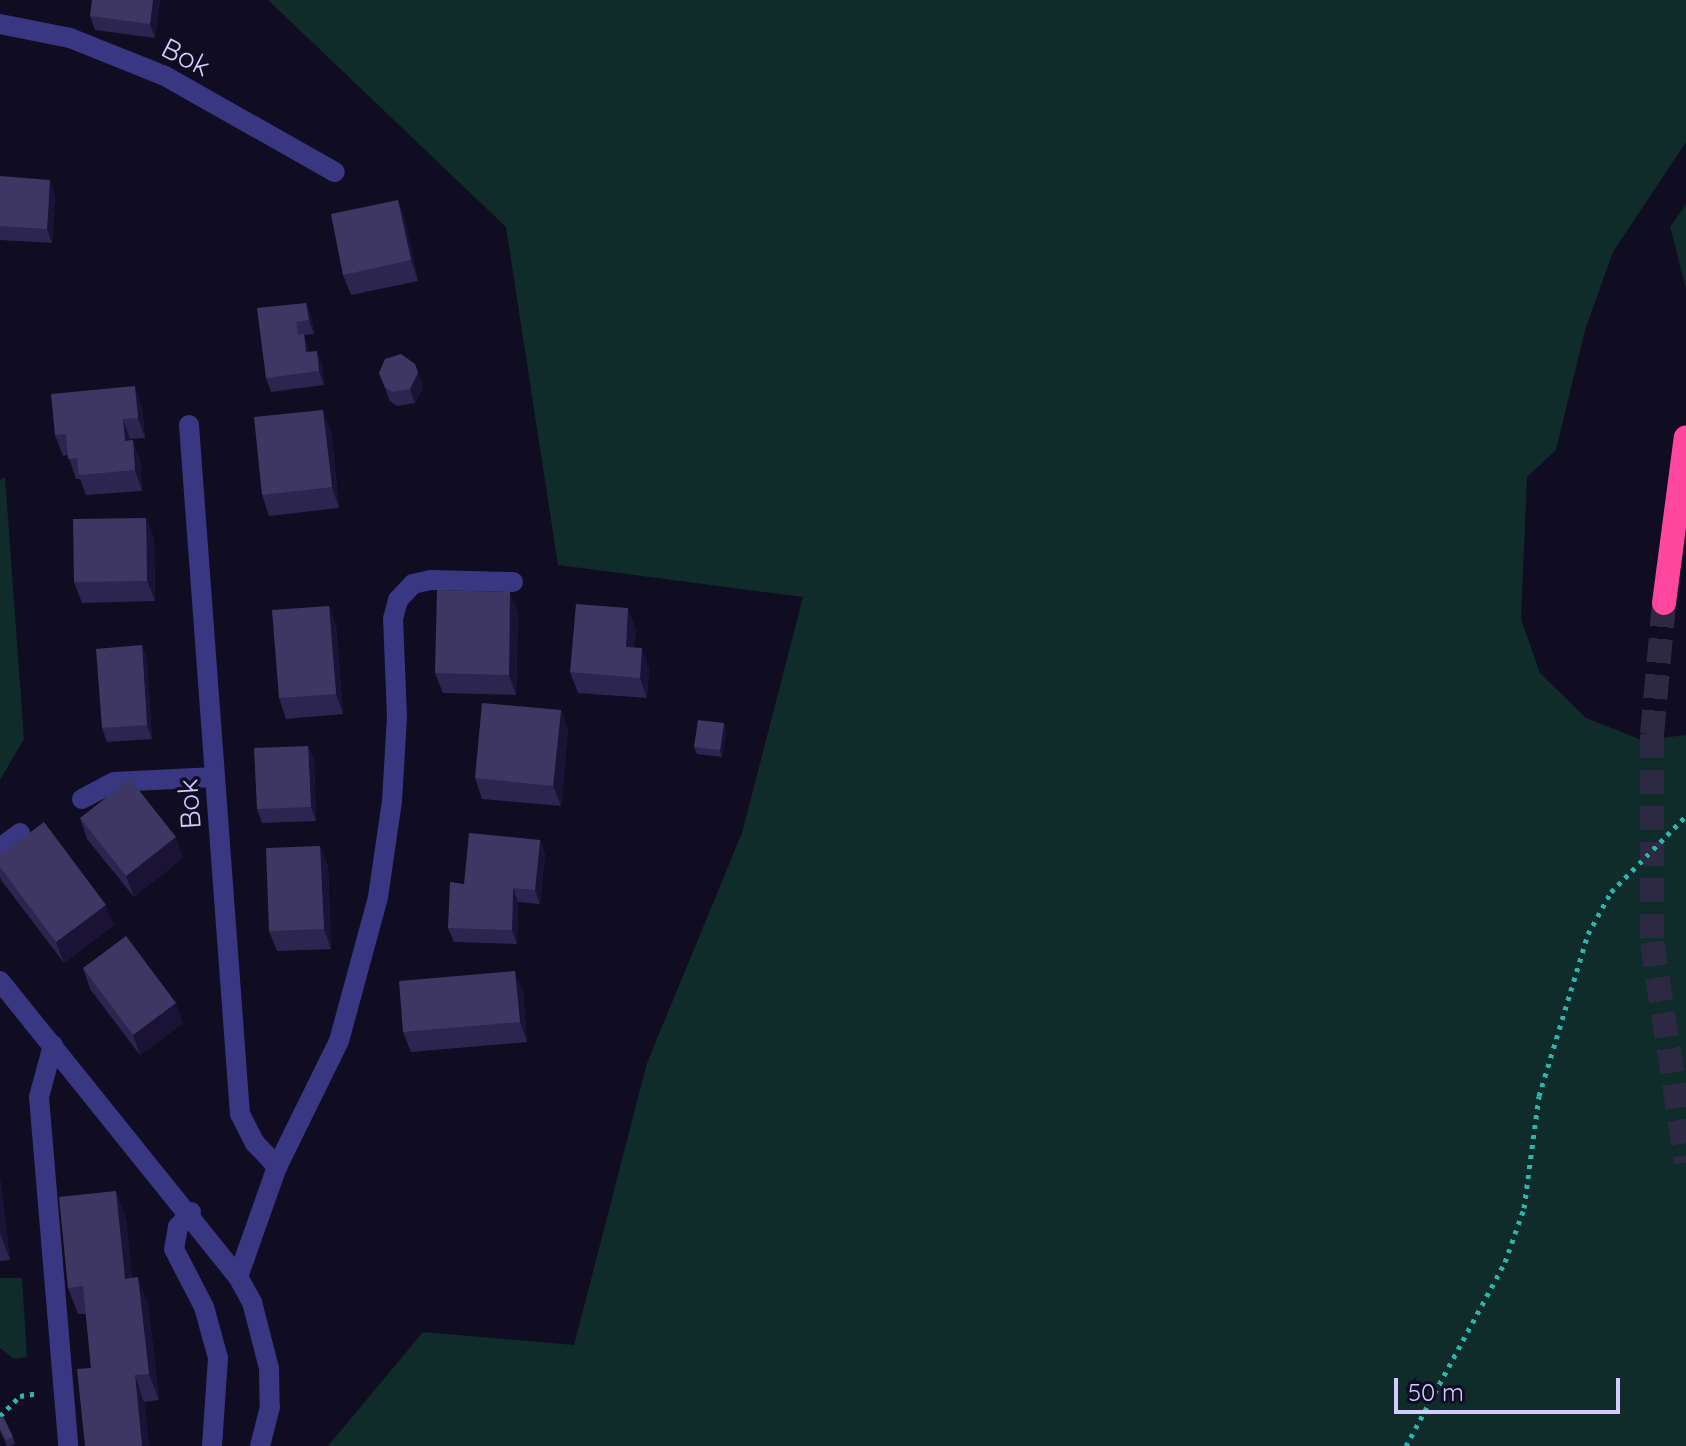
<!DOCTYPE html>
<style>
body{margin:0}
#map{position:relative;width:1686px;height:1446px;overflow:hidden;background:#100c21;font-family:Quicksand,sans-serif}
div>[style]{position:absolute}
.green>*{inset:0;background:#0f2b2a}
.highway-tunnel>*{height:24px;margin-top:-12px;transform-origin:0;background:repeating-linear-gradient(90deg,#2d2942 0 24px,transparent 0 36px)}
.path>*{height:5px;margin-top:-2.5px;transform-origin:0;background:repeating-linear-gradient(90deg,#2ab5ad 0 4px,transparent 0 10px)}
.minor>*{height:20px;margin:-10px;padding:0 10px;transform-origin:10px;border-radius:10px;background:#393682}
.highway>*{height:24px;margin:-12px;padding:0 12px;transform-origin:12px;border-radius:12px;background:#ff479f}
.wall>*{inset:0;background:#2c2550}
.shaded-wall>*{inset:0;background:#1a1335}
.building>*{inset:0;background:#3e3763}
span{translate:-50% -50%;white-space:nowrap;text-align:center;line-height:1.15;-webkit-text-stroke:7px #100c21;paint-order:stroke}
.street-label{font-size:28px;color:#d2ccff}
.scale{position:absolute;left:1394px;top:1378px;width:226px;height:36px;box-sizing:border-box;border:4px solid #d2ccff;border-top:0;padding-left:10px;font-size:24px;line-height:28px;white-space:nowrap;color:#d2ccff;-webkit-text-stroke:6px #100c21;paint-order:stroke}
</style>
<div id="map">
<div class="green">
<i style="clip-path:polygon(268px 0,1686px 0,1686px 142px,1613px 252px,1585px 330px,1556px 450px,1527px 477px,1521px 619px,1540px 673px,1586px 718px,1642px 740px,1686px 735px,1686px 1446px,328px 1446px,423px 1332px,574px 1345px,647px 1063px,742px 833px,803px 597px,558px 565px,506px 227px)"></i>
<i style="clip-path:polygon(1686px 204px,1686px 288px,1670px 227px)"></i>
<i style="clip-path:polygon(5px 477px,24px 739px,0 780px,0 480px)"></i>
<i style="clip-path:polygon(0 1278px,22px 1278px,27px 1357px,14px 1359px,0 1348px)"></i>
</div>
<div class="highway-tunnel">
<i style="left:1664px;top:603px;width:132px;rotate:95.2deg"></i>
<i style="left:1652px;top:734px;width:208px;rotate:90deg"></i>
<i style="left:1652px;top:942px;width:223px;rotate:81.2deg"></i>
</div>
<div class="path">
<i style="left:0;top:1416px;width:28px;rotate:-45deg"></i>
<i style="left:20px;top:1396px;width:19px;rotate:-9deg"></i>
<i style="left:1406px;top:1446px;width:209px;rotate:-61.7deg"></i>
<i style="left:1505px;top:1262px;width:57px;rotate:-70.6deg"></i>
<i style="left:1524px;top:1208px;width:113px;rotate:-82.4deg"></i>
<i style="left:1539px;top:1096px;width:169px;rotate:-73.2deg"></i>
<i style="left:1588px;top:934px;width:48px;rotate:-61.3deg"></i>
<i style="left:1611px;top:892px;width:107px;rotate:-45.4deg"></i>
</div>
<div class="minor">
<i style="left:0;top:24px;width:71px;rotate:11.3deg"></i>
<i style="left:70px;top:38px;width:102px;rotate:21.8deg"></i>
<i style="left:165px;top:76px;width:195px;rotate:29.5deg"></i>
<i style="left:189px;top:425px;width:691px;rotate:85.77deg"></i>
<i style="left:240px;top:1114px;width:33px;rotate:63deg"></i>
<i style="left:255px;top:1143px;width:33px;rotate:47deg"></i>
<i style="left:82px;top:799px;width:36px;rotate:-28deg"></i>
<i style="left:114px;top:782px;width:101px;rotate:-2.8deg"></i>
<i style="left:0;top:848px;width:25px;rotate:-37deg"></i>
<i style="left:0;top:981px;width:380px;rotate:51.2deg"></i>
<i style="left:238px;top:1277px;width:29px;rotate:61deg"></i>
<i style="left:252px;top:1302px;width:68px;rotate:75.6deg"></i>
<i style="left:269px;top:1368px;width:39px;rotate:89deg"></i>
<i style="left:270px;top:1407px;width:40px;rotate:104.4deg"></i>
<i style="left:53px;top:1045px;width:54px;rotate:105.1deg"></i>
<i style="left:39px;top:1097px;width:350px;rotate:85.2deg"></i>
<i style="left:191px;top:1212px;width:20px;rotate:131deg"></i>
<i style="left:178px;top:1227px;width:22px;rotate:100deg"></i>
<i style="left:174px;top:1249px;width:65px;rotate:62.7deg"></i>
<i style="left:204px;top:1307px;width:53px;rotate:74.6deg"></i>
<i style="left:218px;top:1358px;width:88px;rotate:93.9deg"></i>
<i style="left:238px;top:1277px;width:117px;rotate:-70.5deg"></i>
<i style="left:277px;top:1167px;width:140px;rotate:-63.8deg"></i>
<i style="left:339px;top:1041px;width:149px;rotate:-74.8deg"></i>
<i style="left:378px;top:897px;width:97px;rotate:-81.7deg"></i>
<i style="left:392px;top:801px;width:84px;rotate:-86.6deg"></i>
<i style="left:397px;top:717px;width:98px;rotate:-92.3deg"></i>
<i style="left:393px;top:619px;width:20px;rotate:-75deg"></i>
<i style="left:398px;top:600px;width:22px;rotate:-47deg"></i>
<i style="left:413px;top:584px;width:18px;rotate:-13deg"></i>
<i style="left:431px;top:580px;width:82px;rotate:1.4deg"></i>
</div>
<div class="highway">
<i style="left:1664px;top:603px;width:167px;rotate:-82.5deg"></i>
</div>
<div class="wall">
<i style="clip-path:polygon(160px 0,155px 38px,95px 30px,90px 16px)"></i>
<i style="clip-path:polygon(0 176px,55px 194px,52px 243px,0 240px)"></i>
<i style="clip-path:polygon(398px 200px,405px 221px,418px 281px,351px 295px,343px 275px)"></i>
<i style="clip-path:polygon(306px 303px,311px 316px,314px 334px,304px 335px,309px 352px,322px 365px,324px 385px,271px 392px,266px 378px)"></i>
<i style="clip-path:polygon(415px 364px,423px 387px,415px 403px,397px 406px,390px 401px,379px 373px)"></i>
<i style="clip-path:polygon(142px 407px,145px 438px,130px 439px,140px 460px,142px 491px,86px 495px,80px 479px,76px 479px,68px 455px,63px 456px,55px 435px)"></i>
<i style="clip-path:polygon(331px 430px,339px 508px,269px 516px,262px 495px)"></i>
<i style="clip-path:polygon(146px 518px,154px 538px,155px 601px,82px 603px,74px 582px)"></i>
<i style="clip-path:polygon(329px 606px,336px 626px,343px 714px,286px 719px,279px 698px)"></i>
<i style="clip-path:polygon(518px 613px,516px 695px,443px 693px,435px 673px)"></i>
<i style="clip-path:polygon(636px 629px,634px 647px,649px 668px,647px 698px,578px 693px,570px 672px)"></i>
<i style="clip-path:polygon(142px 645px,147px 659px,152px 739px,107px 742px,102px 728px)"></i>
<i style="clip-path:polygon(561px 710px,568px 730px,561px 806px,482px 799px,475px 778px)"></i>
<i style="clip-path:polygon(724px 723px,726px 730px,722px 757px,697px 754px,694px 747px)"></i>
<i style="clip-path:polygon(308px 746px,314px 760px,316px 821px,262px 823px,257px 809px)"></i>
<i style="clip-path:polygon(80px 818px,183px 858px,134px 897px,87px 839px)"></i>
<i style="clip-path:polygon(540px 840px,545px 854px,540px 904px,518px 902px,517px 944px,454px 942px,448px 928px)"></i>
<i style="clip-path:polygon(320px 846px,328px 866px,331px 949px,277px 951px,269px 931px)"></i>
<i style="clip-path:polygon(0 855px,114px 925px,64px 963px,1px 880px,0 876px)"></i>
<i style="clip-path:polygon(83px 968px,183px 1023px,140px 1055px,90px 989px)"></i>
<i style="clip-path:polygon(523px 992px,527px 1042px,411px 1052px,403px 1032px)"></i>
<i style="clip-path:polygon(0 1179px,10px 1260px,0 1261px)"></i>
<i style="clip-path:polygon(126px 1218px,132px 1278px,148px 1304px,159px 1400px,144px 1402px,149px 1446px,85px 1446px,91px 1368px,86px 1314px,78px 1314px,68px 1288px)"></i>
<i style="clip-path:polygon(0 1418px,13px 1437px,15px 1444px,11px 1446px,7px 1446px,0 1431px)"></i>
</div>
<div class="shaded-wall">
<i style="clip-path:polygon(153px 0,160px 0,155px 38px,150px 24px)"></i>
<i style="clip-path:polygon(50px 180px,55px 194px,52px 243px,47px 229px)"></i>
<i style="clip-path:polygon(398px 200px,405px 221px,418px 281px,411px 260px)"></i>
<i style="clip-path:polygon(306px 303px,311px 316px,314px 334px,309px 320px)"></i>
<i style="clip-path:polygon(304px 334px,309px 348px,311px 366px,306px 352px)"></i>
<i style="clip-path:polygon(317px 351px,322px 365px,324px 385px,319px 371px)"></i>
<i style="clip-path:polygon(415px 364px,423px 387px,415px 403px,410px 389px)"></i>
<i style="clip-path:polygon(135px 386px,142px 407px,145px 438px,138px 418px)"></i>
<i style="clip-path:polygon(323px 410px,331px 430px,339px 508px,332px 487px)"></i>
<i style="clip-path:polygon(123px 419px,130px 439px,132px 461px,125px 441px)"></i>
<i style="clip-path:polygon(133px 440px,140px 460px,142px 491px,135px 470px)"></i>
<i style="clip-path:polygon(146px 518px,154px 538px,155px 601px,147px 581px)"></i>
<i style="clip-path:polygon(510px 592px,518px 613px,516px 695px,509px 675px)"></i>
<i style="clip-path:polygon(329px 606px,336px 626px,343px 714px,336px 694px)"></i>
<i style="clip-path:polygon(628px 608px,636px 629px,633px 667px,626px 647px)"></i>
<i style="clip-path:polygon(142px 645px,147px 659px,152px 739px,147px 725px)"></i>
<i style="clip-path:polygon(642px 648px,649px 668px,647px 698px,640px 678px)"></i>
<i style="clip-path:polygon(561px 710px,568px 730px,561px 806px,553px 786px)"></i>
<i style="clip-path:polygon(724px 723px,726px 730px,722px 757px,720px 750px)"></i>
<i style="clip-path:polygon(308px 746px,314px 760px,316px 821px,311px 807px)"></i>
<i style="clip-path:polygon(176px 837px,183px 858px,134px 897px,126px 876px)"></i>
<i style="clip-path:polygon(540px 840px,545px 854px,540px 904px,535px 890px)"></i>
<i style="clip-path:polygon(320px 846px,328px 866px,331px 949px,324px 929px)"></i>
<i style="clip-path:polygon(513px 888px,518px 902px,517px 944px,512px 930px)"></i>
<i style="clip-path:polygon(106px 905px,114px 925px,64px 963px,56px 942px)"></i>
<i style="clip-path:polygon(515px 971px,523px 992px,527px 1042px,520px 1022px)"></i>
<i style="clip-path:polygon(176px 1003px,183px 1023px,140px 1055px,133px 1035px)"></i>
<i style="clip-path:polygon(0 1179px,10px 1260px,0 1233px)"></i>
<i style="clip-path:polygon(116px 1191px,126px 1218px,135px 1305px,125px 1279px)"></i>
<i style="clip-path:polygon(138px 1277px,148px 1304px,159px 1400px,149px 1374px)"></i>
<i style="clip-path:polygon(135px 1375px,144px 1402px,149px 1446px,142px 1446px)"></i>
</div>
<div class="building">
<i style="clip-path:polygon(92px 0,153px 0,150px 24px,90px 16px)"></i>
<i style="clip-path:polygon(0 176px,50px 180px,47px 229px,0 226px)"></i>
<i style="clip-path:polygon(398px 200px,411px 260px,343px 275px,331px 214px)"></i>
<i style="clip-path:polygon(306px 303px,309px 320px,296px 322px,298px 335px,304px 334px,306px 352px,317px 351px,319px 371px,266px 378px,257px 308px)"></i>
<i style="clip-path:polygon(401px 354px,415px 364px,418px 373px,410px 389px,392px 392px,385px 387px,379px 373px,385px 359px)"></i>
<i style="clip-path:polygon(135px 386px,138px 418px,123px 419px,125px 441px,133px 440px,135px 470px,79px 475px,77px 458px,68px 459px,66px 434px,55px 435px,51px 394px)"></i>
<i style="clip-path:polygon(323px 410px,332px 487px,262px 495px,254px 417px)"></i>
<i style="clip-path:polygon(146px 518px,147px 581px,74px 582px,73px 519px)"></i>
<i style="clip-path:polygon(437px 590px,510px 592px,509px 675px,435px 673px)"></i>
<i style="clip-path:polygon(576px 604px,628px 608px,626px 647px,642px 648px,640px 678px,570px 672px)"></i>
<i style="clip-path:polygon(329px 606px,336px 694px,279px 698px,272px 610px)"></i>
<i style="clip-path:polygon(142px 645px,147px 725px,102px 728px,96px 649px)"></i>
<i style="clip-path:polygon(482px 703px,561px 710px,553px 786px,475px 778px)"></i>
<i style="clip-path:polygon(698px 720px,724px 723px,720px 750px,694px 747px)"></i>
<i style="clip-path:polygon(308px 746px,311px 807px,257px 809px,254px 748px)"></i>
<i style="clip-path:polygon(130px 779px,176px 837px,126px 876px,80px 818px)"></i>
<i style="clip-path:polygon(44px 822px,106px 905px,56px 942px,0 867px,0 855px)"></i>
<i style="clip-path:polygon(469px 833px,540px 840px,535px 890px,513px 888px,512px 930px,448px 928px,450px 882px,464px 884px)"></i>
<i style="clip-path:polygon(320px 846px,324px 929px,269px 931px,266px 848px)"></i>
<i style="clip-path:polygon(126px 936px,176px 1003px,133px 1035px,83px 968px)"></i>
<i style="clip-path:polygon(515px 971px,520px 1022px,403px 1032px,399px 981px)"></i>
<i style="clip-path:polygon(116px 1191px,125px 1279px,138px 1277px,149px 1374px,135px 1375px,142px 1446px,85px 1446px,77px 1369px,91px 1368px,83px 1286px,68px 1288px,59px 1197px)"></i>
<i style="clip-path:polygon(3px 1416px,13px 1437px,6px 1440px,0 1429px,0 1418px)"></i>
</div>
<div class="street-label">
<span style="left:186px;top:57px;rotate:27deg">Bok</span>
<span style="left:189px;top:804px;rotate:-94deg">Bok</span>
</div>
<div class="scale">50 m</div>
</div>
